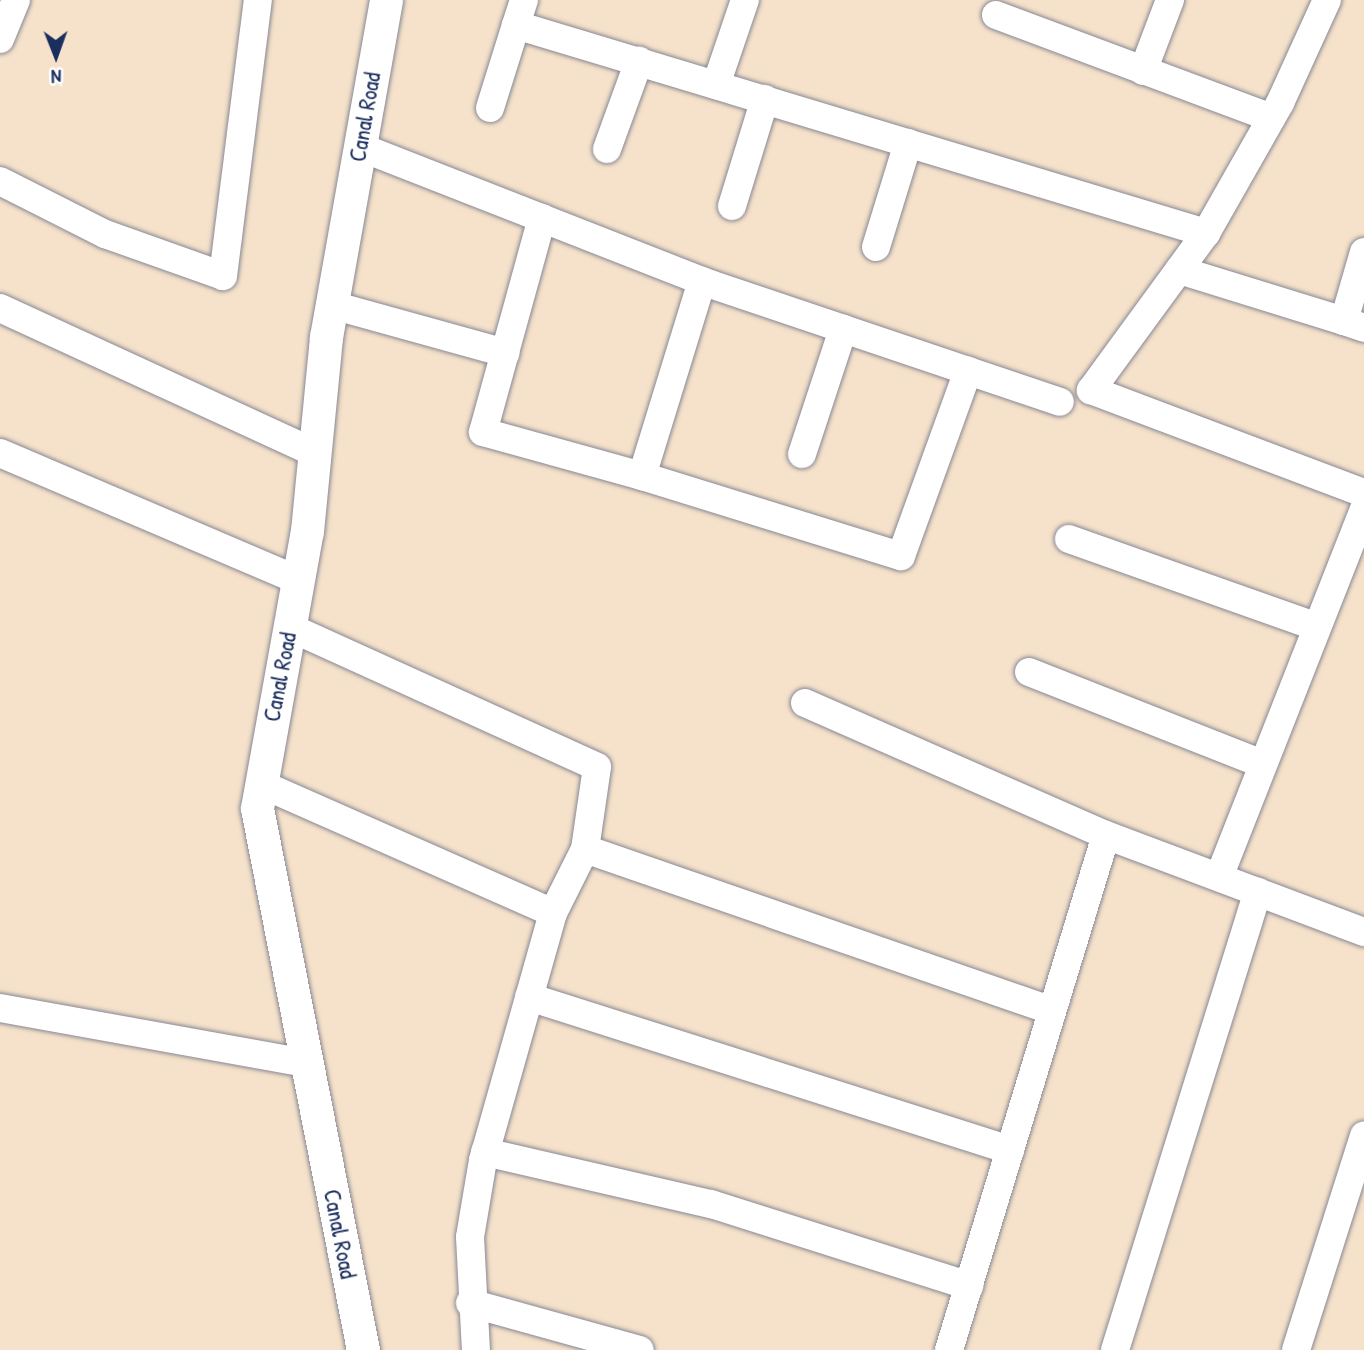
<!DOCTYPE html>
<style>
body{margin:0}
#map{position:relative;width:1364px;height:1350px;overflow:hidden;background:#f6e2ca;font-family:"Patrick Hand",sans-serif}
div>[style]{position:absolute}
.roads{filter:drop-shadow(0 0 2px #888894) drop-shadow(0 0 2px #888894)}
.minor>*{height:28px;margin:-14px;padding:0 14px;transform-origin:14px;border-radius:14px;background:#fff}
.tertiary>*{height:33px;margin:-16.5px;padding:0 16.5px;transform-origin:16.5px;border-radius:16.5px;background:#fff}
span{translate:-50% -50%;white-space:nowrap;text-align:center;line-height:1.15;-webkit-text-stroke:6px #fff;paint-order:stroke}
.street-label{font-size:23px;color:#1b2f5e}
.north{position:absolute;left:21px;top:21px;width:70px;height:70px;-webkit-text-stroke:5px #fff;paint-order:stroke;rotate:179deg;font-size:19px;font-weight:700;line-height:28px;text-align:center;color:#1b2f5e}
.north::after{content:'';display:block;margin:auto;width:24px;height:32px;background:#1b2f5e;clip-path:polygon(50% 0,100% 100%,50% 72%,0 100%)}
</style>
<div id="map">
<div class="roads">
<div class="minor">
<i style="left:524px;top:0;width:26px;rotate:108deg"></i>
<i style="left:516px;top:25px;width:721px;rotate:16.78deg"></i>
<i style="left:1327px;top:0;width:113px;rotate:114.5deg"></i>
<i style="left:1280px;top:103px;width:150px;rotate:119.6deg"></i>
<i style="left:1206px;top:233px;width:195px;rotate:126.2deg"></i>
<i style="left:1091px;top:390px;width:292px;rotate:20.7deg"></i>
<i style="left:996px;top:15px;width:294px;rotate:20.5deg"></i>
<i style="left:0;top:39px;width:42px;rotate:-67.7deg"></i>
<i style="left:1143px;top:71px;width:76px;rotate:-69.2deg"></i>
<i style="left:716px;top:85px;width:90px;rotate:-71.2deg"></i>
<i style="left:490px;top:108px;width:87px;rotate:-72.6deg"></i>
<i style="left:360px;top:147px;width:376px;rotate:21.4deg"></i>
<i style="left:710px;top:284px;width:369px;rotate:18.6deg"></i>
<i style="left:607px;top:149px;width:94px;rotate:-70deg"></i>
<i style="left:0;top:181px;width:118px;rotate:26.8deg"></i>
<i style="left:105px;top:234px;width:125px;rotate:19.6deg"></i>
<i style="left:223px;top:276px;width:278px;rotate:-82.8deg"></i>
<i style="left:732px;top:206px;width:112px;rotate:-72.9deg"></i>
<i style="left:542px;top:218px;width:222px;rotate:105.4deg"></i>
<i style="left:483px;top:432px;width:165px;rotate:15.5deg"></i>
<i style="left:876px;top:247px;width:109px;rotate:-72.9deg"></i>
<i style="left:1364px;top:252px;width:72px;rotate:106.2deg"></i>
<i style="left:1344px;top:321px;width:21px;rotate:19deg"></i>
<i style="left:1179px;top:270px;width:173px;rotate:17.2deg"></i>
<i style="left:702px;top:281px;width:204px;rotate:107.1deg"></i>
<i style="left:642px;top:476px;width:271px;rotate:17.2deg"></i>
<i style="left:901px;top:556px;width:197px;rotate:-70.1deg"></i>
<i style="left:332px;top:305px;width:180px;rotate:15.5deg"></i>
<i style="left:0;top:308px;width:347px;rotate:24.7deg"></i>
<i style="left:0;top:453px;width:324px;rotate:23.1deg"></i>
<i style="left:802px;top:454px;width:132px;rotate:-71.8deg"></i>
<i style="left:1069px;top:539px;width:263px;rotate:19.5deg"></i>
<i style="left:289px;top:627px;width:338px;rotate:24.4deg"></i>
<i style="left:597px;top:767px;width:83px;rotate:98.3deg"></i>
<i style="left:585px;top:849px;width:72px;rotate:116.6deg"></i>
<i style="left:1029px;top:672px;width:251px;rotate:21.5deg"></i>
<i style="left:805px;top:703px;width:329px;rotate:23.7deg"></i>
<i style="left:261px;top:784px;width:319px;rotate:23.8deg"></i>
<i style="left:553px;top:913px;width:257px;rotate:105.8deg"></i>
<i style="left:483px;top:1160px;width:78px;rotate:99.6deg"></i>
<i style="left:470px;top:1237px;width:113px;rotate:87deg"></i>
<i style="left:585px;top:849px;width:494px;rotate:19.1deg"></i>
<i style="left:1219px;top:877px;width:396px;rotate:-68.5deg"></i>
<i style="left:529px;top:997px;width:505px;rotate:17.65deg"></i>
<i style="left:0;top:1008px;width:312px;rotate:10.2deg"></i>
<i style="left:485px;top:1152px;width:232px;rotate:13deg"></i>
<i style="left:711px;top:1204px;width:271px;rotate:17.6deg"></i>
<i style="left:470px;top:1303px;width:176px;rotate:15.5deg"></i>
<i style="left:949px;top:1350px;width:538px;rotate:-73.05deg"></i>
<i style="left:1106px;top:835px;width:276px;rotate:20.6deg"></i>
<i style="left:1115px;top:1350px;width:480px;rotate:-72.7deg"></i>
<i style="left:1296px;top:1350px;width:225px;rotate:-72.4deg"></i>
</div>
<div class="tertiary">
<i style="left:363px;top:1350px;width:552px;rotate:-101.07deg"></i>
<i style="left:257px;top:808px;width:281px;rotate:-79.8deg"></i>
<i style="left:307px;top:531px;width:195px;rotate:-84.4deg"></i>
<i style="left:326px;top:337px;width:342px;rotate:-79.9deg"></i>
</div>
</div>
<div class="street-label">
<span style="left:365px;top:117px;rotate:-80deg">Canal Road</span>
<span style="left:280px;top:677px;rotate:-79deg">Canal Road</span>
<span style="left:340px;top:1234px;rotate:79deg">Canal Road</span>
</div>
<div class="north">N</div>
</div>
